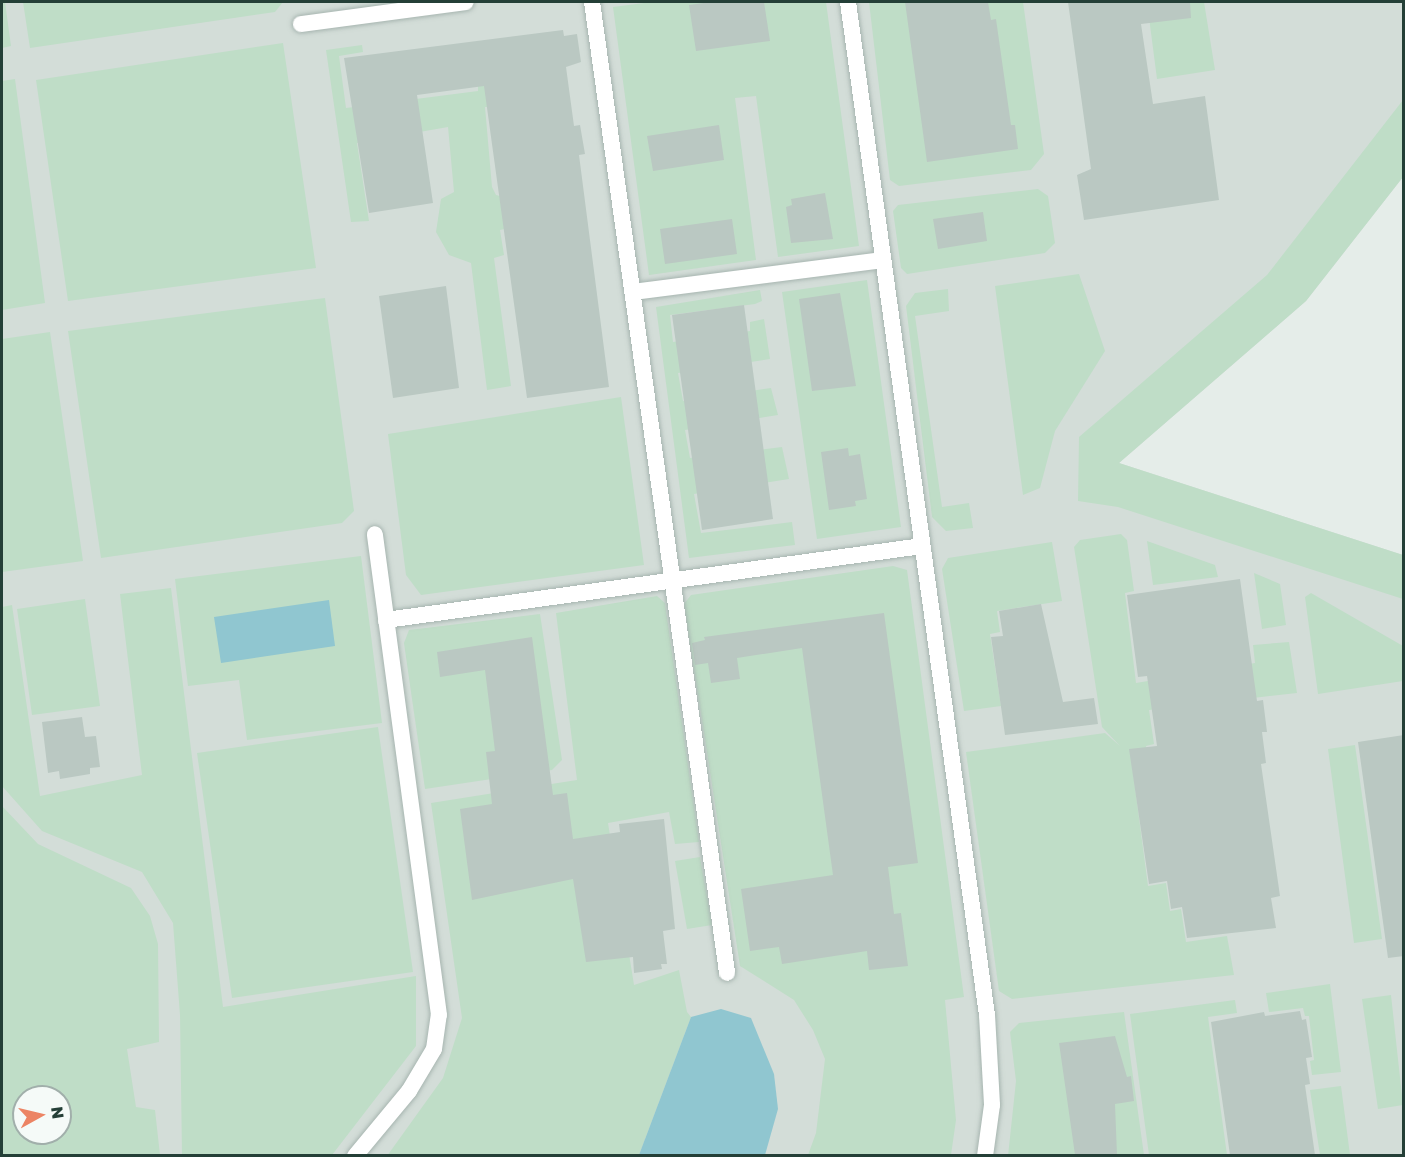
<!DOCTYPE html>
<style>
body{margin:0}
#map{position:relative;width:1405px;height:1157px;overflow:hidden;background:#e5ede9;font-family:"Golos Text",sans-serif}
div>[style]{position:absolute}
.built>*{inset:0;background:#d3ddd8}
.green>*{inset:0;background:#bfddc7}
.water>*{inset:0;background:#90c6d0}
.building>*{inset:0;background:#bac8c2}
.roads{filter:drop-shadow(0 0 2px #a7b5b0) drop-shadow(0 0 2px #a7b5b0)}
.lane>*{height:16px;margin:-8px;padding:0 8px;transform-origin:8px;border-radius:8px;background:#fff}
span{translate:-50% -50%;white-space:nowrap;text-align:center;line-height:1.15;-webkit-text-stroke:4.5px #f5faf8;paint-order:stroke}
.frame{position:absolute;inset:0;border:3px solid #243f37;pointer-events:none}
.north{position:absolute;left:12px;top:1085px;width:60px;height:60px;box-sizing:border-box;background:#f5faf8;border:2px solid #a1afab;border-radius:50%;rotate:82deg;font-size:16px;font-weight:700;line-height:24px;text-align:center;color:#243f37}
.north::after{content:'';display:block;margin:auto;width:21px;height:27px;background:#ec8464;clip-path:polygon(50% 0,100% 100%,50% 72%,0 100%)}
</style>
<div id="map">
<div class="built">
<i style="clip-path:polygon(evenodd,2px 2px,1403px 2px,1403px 177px,1306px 301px,1119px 463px,1403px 555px,1403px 1155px,2px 1156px,2px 2px,24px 1097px,60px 1097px,60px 1133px,24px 1133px,24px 1097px)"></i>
</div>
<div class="green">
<i style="clip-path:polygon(2px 2px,5px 2px,11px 46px,2px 48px)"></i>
<i style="clip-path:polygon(23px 2px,283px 2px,275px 12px,30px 48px)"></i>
<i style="clip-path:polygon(652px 2px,826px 2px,859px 246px,778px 257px,756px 96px,735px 98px,756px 260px,649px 275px,613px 7px)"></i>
<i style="clip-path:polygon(869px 2px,1023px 2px,1044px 154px,1031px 170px,899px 186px,890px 180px)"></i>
<i style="clip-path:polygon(1147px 2px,1204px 2px,1215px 70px,1157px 79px)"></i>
<i style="clip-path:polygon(283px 43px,316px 268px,68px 301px,36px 80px)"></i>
<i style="clip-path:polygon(362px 45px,363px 52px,339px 56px,346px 108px,478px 91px,478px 83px,490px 80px,495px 107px,485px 107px,492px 187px,496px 195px,515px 200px,530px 223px,500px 230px,504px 255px,494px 258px,511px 386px,487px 390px,471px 263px,449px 255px,436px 232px,441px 199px,454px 192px,448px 127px,357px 143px,369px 221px,351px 222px,326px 50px)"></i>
<i style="clip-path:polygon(15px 79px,45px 303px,2px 310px,2px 81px)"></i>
<i style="clip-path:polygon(1403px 100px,1403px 177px,1306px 301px,1119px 463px,1403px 555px,1403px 599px,1118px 507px,1078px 501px,1079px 437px,1267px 275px)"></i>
<i style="clip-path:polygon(1038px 189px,1048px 196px,1055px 243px,1045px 253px,907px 274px,901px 268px,893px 211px,898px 205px)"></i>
<i style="clip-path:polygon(1079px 274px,1105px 351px,1055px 431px,1040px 488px,1023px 495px,995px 286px)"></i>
<i style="clip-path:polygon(867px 280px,901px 527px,817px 539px,782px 292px)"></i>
<i style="clip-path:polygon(948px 289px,949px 311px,915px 316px,942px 507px,969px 503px,973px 528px,946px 531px,932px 517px,906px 306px,915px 293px)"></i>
<i style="clip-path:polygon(760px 290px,762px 301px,755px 304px,670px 315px,673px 342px,750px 331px,750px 322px,764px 319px,770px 359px,678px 373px,683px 401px,771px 388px,778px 415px,685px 430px,690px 458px,782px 447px,789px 479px,694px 494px,701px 533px,792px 522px,795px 545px,689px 558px,656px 307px)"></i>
<i style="clip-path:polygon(325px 298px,354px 511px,342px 523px,101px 558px,68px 331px)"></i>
<i style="clip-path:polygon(50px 332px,83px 561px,2px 572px,2px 339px)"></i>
<i style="clip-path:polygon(621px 397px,644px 565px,421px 595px,406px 575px,388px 434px)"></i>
<i style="clip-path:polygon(1121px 534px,1127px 540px,1134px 591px,1125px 593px,1136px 683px,1255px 663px,1253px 645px,1289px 642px,1297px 693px,1149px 710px,1154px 744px,1146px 746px,1147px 754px,1131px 757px,1148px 886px,1166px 883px,1170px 911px,1181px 909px,1186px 942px,1227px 936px,1234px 975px,1012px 999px,999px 991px,966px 752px,1105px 733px,1120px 746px,1102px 727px,1074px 547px,1080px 540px)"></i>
<i style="clip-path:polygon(1147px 541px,1215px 565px,1218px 577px,1153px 585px)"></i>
<i style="clip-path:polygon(1052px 542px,1062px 601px,997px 611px,1000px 632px,990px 634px,1001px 706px,964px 711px,942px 569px,948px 558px)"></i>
<i style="clip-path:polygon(361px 556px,382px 723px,247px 740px,239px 680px,188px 686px,175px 579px)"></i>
<i style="clip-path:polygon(893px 566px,907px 570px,964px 997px,945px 1000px,956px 1120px,951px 1155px,808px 1155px,816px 1133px,825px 1059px,813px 1030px,794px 1000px,740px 966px,684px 604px,691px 595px)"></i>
<i style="clip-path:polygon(1254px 573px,1280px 584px,1286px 625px,1262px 629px)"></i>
<i style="clip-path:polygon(171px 588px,223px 1007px,416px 976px,416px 1046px,332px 1155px,182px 1155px,180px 1015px,173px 923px,142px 872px,42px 831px,2px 786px,2px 607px,12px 605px,40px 796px,142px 775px,120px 594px)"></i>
<i style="clip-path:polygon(1311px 593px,1403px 646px,1403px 681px,1318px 694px,1305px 597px)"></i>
<i style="clip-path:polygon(657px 596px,665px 603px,699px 842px,675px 844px,669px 812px,608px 823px,634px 985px,679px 970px,687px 1012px,691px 1017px,639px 1155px,387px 1156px,443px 1078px,462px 1018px,431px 803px,577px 780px,556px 613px)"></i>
<i style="clip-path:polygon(85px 599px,100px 706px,32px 715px,17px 609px)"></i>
<i style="clip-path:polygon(540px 614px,562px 760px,552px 770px,425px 789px,404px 643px,409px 630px)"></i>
<i style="clip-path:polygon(378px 727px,413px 972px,232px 998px,197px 753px)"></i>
<i style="clip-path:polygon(1355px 745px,1382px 939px,1354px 943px,1328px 749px)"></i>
<i style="clip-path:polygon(evenodd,2px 806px,38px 844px,131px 888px,150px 916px,158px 944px,159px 1042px,127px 1049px,136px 1107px,155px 1110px,160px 1155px,2px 1155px,2px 806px,24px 1097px,60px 1097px,60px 1133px,24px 1133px,24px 1097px)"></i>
<i style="clip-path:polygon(700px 857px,712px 925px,687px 929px,675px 861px)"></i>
<i style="clip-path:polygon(1330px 984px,1341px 1072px,1312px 1075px,1310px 1061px,1314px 1060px,1309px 1016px,1305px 1016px,1303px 1008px,1269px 1012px,1266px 993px)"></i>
<i style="clip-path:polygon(1391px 995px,1403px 1105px,1378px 1109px,1362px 999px)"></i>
<i style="clip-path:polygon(1235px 1000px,1237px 1013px,1208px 1017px,1227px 1155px,1149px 1155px,1130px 1014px)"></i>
<i style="clip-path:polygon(1124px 1012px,1144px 1155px,1008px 1156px,1016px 1081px,1010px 1032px,1019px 1023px)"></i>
<i style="clip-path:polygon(1341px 1086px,1350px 1155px,1320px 1155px,1310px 1090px)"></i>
</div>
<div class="water">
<i style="clip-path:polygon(329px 600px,335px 646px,221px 663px,214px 617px)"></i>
<i style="clip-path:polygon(721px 1009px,751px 1018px,774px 1074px,778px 1109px,765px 1155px,639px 1155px,691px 1017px)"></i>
</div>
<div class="building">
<i style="clip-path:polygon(711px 2px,764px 2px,770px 41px,696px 51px,689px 5px)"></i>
<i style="clip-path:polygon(905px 2px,988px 2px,991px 20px,996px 19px,1011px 125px,1015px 125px,1018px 149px,927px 162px)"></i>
<i style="clip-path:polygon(1068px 2px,1190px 2px,1191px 18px,1141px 24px,1153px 104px,1205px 96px,1219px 200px,1084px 220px,1077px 175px,1091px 169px)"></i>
<i style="clip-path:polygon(563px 30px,564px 36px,577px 34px,581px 62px,566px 67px,574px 126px,580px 125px,585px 154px,579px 155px,609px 387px,527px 398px,484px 86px,417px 95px,433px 203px,369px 213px,344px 58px)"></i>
<i style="clip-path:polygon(719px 125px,724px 160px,653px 171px,647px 136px)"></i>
<i style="clip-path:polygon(825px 193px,833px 239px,791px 243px,786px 207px,792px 205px,791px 199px)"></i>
<i style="clip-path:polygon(983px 212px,987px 241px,938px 249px,933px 219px)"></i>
<i style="clip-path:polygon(732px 219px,737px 254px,665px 264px,660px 229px)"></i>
<i style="clip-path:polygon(446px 286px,459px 388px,393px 398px,379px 296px)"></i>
<i style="clip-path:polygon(840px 293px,856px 386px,812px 391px,799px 299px)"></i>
<i style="clip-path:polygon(744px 305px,773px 519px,702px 530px,672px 315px)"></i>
<i style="clip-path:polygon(848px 448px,849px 456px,860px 454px,867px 499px,855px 501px,856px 506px,829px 510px,821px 452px)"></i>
<i style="clip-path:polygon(1240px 579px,1257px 701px,1263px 700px,1267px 732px,1262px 732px,1266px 763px,1261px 764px,1280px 896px,1271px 898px,1276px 928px,1187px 938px,1182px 907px,1171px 909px,1167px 881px,1149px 884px,1129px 749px,1157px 746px,1147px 676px,1138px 677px,1127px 595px)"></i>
<i style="clip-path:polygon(1041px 604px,1063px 702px,1094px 698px,1098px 724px,1005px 735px,991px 637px,1003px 636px,999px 611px)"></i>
<i style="clip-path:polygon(884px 613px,918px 863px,888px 867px,894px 914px,901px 913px,908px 966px,869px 970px,867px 951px,782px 964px,779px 947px,750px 951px,741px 889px,833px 875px,802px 648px,737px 658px,740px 679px,711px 683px,708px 663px,695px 665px,692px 643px,705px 640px,704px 637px)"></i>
<i style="clip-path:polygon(532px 637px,553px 795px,567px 793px,573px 839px,620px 832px,619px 824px,664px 819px,675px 929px,663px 931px,667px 964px,661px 964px,662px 969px,634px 973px,633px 957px,586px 962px,573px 879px,472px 900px,460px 809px,492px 804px,486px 752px,495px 751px,485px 670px,440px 677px,437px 652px)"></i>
<i style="clip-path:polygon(82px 717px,85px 737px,96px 736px,100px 767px,90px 768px,90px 774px,60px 779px,59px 771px,48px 773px,42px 722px)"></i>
<i style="clip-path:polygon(1404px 735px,1404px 956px,1388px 958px,1358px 742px)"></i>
<i style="clip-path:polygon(1300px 1011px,1302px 1020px,1306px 1019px,1312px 1057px,1306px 1058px,1310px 1084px,1305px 1085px,1315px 1155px,1230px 1155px,1211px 1022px,1264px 1012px,1265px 1016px)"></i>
<i style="clip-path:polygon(1115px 1036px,1127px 1077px,1131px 1076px,1134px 1101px,1115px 1104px,1117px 1155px,1075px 1155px,1059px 1043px)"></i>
</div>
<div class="roads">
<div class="lane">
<i style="left:592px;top:2px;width:980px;rotate:82.08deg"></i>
<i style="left:848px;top:2px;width:1022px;rotate:82.19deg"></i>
<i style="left:987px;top:1015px;width:90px;rotate:86.8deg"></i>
<i style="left:992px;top:1105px;width:51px;rotate:97.8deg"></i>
<i style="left:301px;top:24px;width:166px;rotate:-7.6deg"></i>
<i style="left:633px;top:292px;width:252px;rotate:-7.3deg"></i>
<i style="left:386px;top:620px;width:541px;rotate:-7.86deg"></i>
<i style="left:355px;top:1156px;width:85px;rotate:-50.3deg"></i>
<i style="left:409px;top:1091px;width:49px;rotate:-59.2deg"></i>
<i style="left:434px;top:1049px;width:34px;rotate:-82deg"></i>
<i style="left:439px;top:1015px;width:485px;rotate:-97.6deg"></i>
</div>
</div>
<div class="frame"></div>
<div class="north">N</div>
</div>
